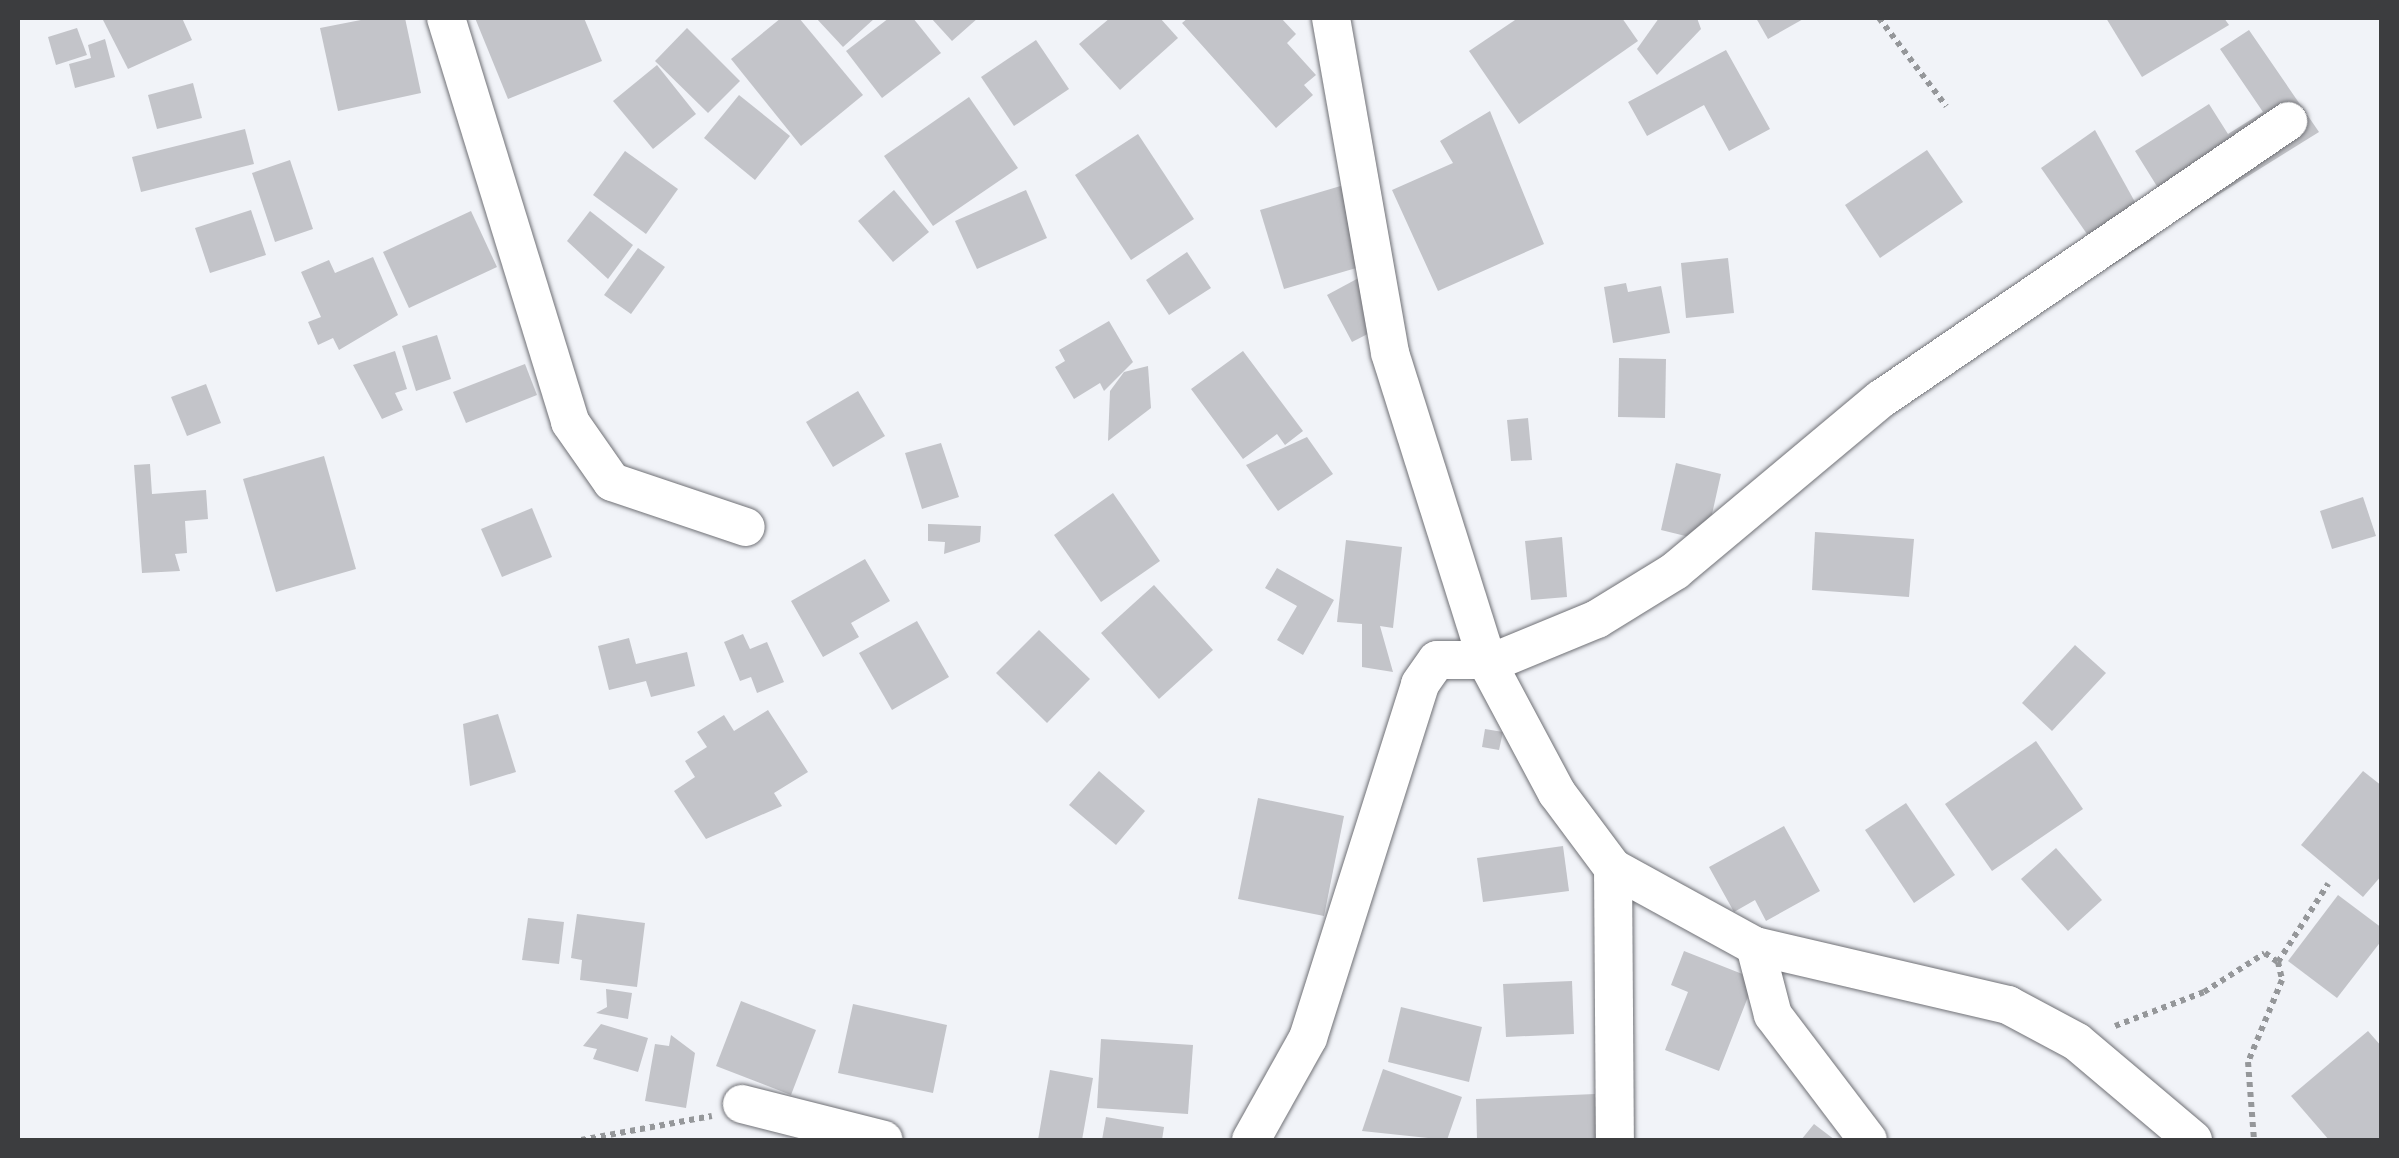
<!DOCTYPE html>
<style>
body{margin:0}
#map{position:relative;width:2399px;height:1158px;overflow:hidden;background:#f1f3f8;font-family:Poppins,sans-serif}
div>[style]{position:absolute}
.building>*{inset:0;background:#c3c4c9}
.path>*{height:6px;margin-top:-3px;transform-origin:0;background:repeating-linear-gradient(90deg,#95979a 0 5px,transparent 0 10px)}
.roads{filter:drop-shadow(0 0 2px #707176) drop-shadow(0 0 2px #707176)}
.minor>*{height:38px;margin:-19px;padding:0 19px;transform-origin:19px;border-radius:19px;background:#fff}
span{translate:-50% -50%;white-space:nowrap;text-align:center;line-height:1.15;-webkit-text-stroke:8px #f1f3f8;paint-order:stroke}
.frame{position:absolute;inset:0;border:20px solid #3c3d3f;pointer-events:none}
</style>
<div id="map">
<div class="building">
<i style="clip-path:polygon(102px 18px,182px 18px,192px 40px,128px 69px)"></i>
<i style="clip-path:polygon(371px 18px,405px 18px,421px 93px,338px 111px,320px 28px)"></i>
<i style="clip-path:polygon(475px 18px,584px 18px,602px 61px,508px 99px)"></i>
<i style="clip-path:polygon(781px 18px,799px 18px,863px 95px,801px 146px,731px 59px)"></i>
<i style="clip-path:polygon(816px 18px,875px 18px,843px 47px)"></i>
<i style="clip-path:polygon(889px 18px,913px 18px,941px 53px,882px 98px,846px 51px)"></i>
<i style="clip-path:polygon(931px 18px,978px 18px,952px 41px)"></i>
<i style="clip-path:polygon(1110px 18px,1160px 18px,1178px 38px,1120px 90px,1079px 44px)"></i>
<i style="clip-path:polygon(1188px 18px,1281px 18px,1296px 34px,1287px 43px,1316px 75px,1304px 85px,1313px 95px,1276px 128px,1182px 23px)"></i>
<i style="clip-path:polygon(1518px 18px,1622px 18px,1638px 41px,1519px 124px,1469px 51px)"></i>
<i style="clip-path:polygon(1659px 18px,1697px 18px,1701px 29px,1657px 75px,1637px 49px)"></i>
<i style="clip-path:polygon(1756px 18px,1805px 18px,1768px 39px)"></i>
<i style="clip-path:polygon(2106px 18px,2224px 18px,2229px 25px,2142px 77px)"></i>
<i style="clip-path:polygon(77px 28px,87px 55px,56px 65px,48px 37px)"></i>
<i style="clip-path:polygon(687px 28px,740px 81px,708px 113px,655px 61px)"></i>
<i style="clip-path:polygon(2249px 30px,2319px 132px,2178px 220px,2135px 151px,2209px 104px,2228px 134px,2263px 112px,2220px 49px)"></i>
<i style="clip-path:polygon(105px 39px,115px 77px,75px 88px,69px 64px,91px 58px,88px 45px)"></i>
<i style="clip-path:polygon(1036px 40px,1069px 89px,1014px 126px,981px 77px)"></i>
<i style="clip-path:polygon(1726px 50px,1770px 129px,1729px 151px,1704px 105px,1647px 136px,1628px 102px)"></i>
<i style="clip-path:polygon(657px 65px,696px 114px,653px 149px,613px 101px)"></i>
<i style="clip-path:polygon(193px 83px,202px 118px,157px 129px,148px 95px)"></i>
<i style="clip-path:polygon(739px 95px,790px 136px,755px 180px,704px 138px)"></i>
<i style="clip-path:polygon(969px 97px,1018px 168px,933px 226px,884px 156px)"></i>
<i style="clip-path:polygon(1490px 111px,1544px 244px,1438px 291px,1392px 190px,1453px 163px,1440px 141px)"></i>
<i style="clip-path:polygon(245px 129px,254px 164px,141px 192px,132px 157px)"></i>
<i style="clip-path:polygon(2095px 130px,2155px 238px,2110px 267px,2041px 168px)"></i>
<i style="clip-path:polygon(1138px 134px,1194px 219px,1131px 260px,1075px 175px)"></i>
<i style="clip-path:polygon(1927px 150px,1963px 202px,1880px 258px,1845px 205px)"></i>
<i style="clip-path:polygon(625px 151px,678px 189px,646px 234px,593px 195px)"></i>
<i style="clip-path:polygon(290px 160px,313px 229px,275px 242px,252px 173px)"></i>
<i style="clip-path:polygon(1354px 182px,1377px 262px,1284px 289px,1260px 210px)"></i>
<i style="clip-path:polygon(894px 190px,929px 232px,893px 262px,858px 221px)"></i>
<i style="clip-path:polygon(1026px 190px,1047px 238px,977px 269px,955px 221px)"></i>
<i style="clip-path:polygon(251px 210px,266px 255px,210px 273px,195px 228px)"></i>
<i style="clip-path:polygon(471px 211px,497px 267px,409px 308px,383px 252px)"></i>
<i style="clip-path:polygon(590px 211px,633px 245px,608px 279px,567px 241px)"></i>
<i style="clip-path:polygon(638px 248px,665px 267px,631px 314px,604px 295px)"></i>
<i style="clip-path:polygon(1187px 252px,1211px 288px,1169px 315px,1146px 280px)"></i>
<i style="clip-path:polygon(373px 257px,398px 315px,339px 350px,333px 338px,318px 345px,308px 322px,321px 317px,301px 272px,329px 260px,335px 273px)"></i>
<i style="clip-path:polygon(1728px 258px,1734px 313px,1686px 318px,1681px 263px)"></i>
<i style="clip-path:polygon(1366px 274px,1391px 322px,1352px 342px,1327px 295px)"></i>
<i style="clip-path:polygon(1626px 283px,1628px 292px,1661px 286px,1670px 333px,1613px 343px,1604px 287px)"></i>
<i style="clip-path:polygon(1109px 321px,1133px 362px,1104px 391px,1100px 383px,1074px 399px,1055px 367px,1065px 361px,1059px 350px)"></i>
<i style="clip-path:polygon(437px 335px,451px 379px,416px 391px,402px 346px)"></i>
<i style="clip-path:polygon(395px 351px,407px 389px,395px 393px,403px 410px,382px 419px,353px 365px)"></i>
<i style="clip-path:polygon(1243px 351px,1303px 431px,1285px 445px,1277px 434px,1243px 459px,1191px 389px)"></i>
<i style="clip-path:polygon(1619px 358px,1666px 359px,1665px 418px,1618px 417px)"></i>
<i style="clip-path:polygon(525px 364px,537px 395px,466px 423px,453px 392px)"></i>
<i style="clip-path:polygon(1148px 366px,1151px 408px,1108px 441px,1110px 391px,1124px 372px)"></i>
<i style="clip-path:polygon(206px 384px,221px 423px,187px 436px,171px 397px)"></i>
<i style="clip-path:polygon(858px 391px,885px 436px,833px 467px,806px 422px)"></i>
<i style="clip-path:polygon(1528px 418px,1532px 460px,1511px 461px,1507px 420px)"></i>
<i style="clip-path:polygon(1307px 437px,1333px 474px,1278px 511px,1246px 465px)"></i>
<i style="clip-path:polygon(941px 443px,959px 497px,922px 509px,905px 453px)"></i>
<i style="clip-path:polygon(324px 456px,356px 569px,276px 592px,243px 479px)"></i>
<i style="clip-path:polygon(1676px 463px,1721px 474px,1706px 541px,1661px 530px)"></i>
<i style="clip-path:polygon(150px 464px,152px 494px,206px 490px,208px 519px,185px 521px,187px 553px,175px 554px,180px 571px,142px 573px,134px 465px)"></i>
<i style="clip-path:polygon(1113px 493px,1160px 561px,1101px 602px,1054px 535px)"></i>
<i style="clip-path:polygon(2363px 497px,2376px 536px,2332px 549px,2320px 511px)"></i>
<i style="clip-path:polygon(532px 508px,552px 557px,502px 577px,481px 529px)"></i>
<i style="clip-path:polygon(928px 524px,981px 526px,980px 542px,944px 554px,945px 542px,928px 541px)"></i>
<i style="clip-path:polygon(1815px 532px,1914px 539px,1909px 597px,1812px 590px)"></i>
<i style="clip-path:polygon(1562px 537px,1567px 597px,1531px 600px,1525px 541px)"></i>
<i style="clip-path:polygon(1346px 540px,1402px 547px,1393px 628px,1380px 626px,1393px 672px,1362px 667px,1362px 624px,1337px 622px)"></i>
<i style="clip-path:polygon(865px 559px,890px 601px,851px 623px,859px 637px,823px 657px,791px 601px)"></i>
<i style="clip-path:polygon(1277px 568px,1334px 600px,1303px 655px,1277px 640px,1297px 606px,1265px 588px)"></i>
<i style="clip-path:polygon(1154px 585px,1213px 650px,1159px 699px,1101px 633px)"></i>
<i style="clip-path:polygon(917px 621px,949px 677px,892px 710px,859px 653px)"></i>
<i style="clip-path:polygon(1039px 630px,1090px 679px,1047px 723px,996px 673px)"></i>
<i style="clip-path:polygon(743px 634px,750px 649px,767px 642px,784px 682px,757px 693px,751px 677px,740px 681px,724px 642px)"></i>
<i style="clip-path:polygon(629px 638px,636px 664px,687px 652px,695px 686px,651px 697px,646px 681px,609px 690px,598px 646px)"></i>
<i style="clip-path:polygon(2075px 645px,2106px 673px,2052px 731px,2022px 703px)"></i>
<i style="clip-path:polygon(768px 710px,808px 772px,774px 793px,782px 806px,706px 839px,674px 791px,695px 777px,685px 761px,707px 747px,697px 732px,724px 715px,734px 731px)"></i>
<i style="clip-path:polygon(498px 714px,516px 772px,470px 786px,463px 724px)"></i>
<i style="clip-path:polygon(1485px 729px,1503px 732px,1499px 750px,1482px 747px)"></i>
<i style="clip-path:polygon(2036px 741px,2083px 809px,1992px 871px,1945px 804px)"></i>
<i style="clip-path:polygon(1099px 771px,1145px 811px,1116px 845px,1069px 805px)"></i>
<i style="clip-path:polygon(2363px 771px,2382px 786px,2382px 875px,2363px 897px,2301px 845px)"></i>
<i style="clip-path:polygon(1258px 798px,1344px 816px,1324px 916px,1238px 899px)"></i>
<i style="clip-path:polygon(1906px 803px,1955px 875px,1914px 903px,1865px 830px)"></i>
<i style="clip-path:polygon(1784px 826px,1820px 891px,1766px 921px,1755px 900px,1734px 912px,1709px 867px)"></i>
<i style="clip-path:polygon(1563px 846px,1569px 891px,1483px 902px,1477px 858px)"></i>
<i style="clip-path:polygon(2056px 848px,2102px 900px,2068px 931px,2021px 879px)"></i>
<i style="clip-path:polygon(2338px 895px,2382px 928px,2382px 940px,2337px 998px,2288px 961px)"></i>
<i style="clip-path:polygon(577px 914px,645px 923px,637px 987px,580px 980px,582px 960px,571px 958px)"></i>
<i style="clip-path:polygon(528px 918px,564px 922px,559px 964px,522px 960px)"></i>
<i style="clip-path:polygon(1684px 951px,1755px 979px,1719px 1071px,1665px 1050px,1688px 992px,1671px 985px)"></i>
<i style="clip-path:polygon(1572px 981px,1574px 1034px,1506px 1037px,1503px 984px)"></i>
<i style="clip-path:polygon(606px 989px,632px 993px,628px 1019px,596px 1013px,607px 1007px)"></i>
<i style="clip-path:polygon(741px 1001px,816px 1030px,791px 1095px,716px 1066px)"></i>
<i style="clip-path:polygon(853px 1004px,947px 1025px,933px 1093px,838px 1073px)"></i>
<i style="clip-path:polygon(1401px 1007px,1482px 1027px,1469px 1082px,1388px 1062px)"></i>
<i style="clip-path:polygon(601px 1024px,648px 1038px,638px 1072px,593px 1059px,597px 1049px,583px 1046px)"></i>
<i style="clip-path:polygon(2368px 1031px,2382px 1047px,2382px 1139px,2329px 1140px,2291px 1096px)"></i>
<i style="clip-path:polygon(671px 1035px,695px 1053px,686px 1108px,645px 1101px,655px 1044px,669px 1046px)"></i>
<i style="clip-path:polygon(1101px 1039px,1193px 1045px,1188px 1114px,1097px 1108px)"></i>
<i style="clip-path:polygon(1383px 1069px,1462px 1097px,1447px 1140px,1362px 1131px)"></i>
<i style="clip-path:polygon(1050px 1070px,1093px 1078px,1082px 1140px,1038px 1140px)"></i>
<i style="clip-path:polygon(1595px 1094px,1598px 1140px,1477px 1140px,1476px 1099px)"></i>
<i style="clip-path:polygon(1106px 1117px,1164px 1127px,1162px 1140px,1102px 1140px)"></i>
<i style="clip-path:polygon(1814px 1124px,1835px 1140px,1801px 1140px)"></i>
</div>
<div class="path">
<i style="left:1879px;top:18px;width:111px;rotate:52.7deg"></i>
<i style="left:2278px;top:962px;width:93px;rotate:-57.3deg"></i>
<i style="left:2115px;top:1026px;width:95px;rotate:-20.9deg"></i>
<i style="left:2204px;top:992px;width:72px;rotate:-32.6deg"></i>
<i style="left:2265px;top:953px;width:16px;rotate:35deg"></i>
<i style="left:2278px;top:962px;width:18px;rotate:77deg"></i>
<i style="left:2282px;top:980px;width:89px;rotate:112.5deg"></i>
<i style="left:2248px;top:1062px;width:78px;rotate:85.6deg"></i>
<i style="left:581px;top:1140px;width:133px;rotate:-10.4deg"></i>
</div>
<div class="roads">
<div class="minor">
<i style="left:446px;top:18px;width:423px;rotate:72.9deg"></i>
<i style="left:570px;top:422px;width:73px;rotate:55deg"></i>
<i style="left:612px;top:482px;width:141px;rotate:18.6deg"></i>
<i style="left:1331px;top:18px;width:340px;rotate:80deg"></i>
<i style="left:1390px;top:353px;width:326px;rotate:72.5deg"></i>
<i style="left:1488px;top:664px;width:146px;rotate:61.9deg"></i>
<i style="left:1557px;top:793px;width:94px;rotate:53.3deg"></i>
<i style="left:1613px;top:868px;width:162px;rotate:28.8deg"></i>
<i style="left:1755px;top:946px;width:260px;rotate:13.1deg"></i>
<i style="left:2008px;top:1005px;width:78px;rotate:28.2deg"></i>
<i style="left:2077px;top:1042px;width:152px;rotate:40.2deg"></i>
<i style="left:1488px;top:664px;width:118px;rotate:-22.4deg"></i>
<i style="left:1597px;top:619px;width:92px;rotate:-31.6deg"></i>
<i style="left:1675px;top:571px;width:268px;rotate:-39.9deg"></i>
<i style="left:1881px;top:399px;width:493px;rotate:-34.3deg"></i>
<i style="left:1613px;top:868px;width:272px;rotate:89.6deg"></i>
<i style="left:1755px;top:946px;width:71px;rotate:75.4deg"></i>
<i style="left:1773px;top:1015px;width:157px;rotate:52.8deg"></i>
<i style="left:742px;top:1104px;width:146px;rotate:14.2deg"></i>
<i style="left:1251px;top:1140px;width:117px;rotate:-60.8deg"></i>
<i style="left:1308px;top:1038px;width:371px;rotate:-72.4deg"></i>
<i style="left:1420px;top:684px;width:29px;rotate:-55deg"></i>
<i style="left:1437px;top:660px;width:62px"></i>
</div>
</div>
<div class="frame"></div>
</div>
